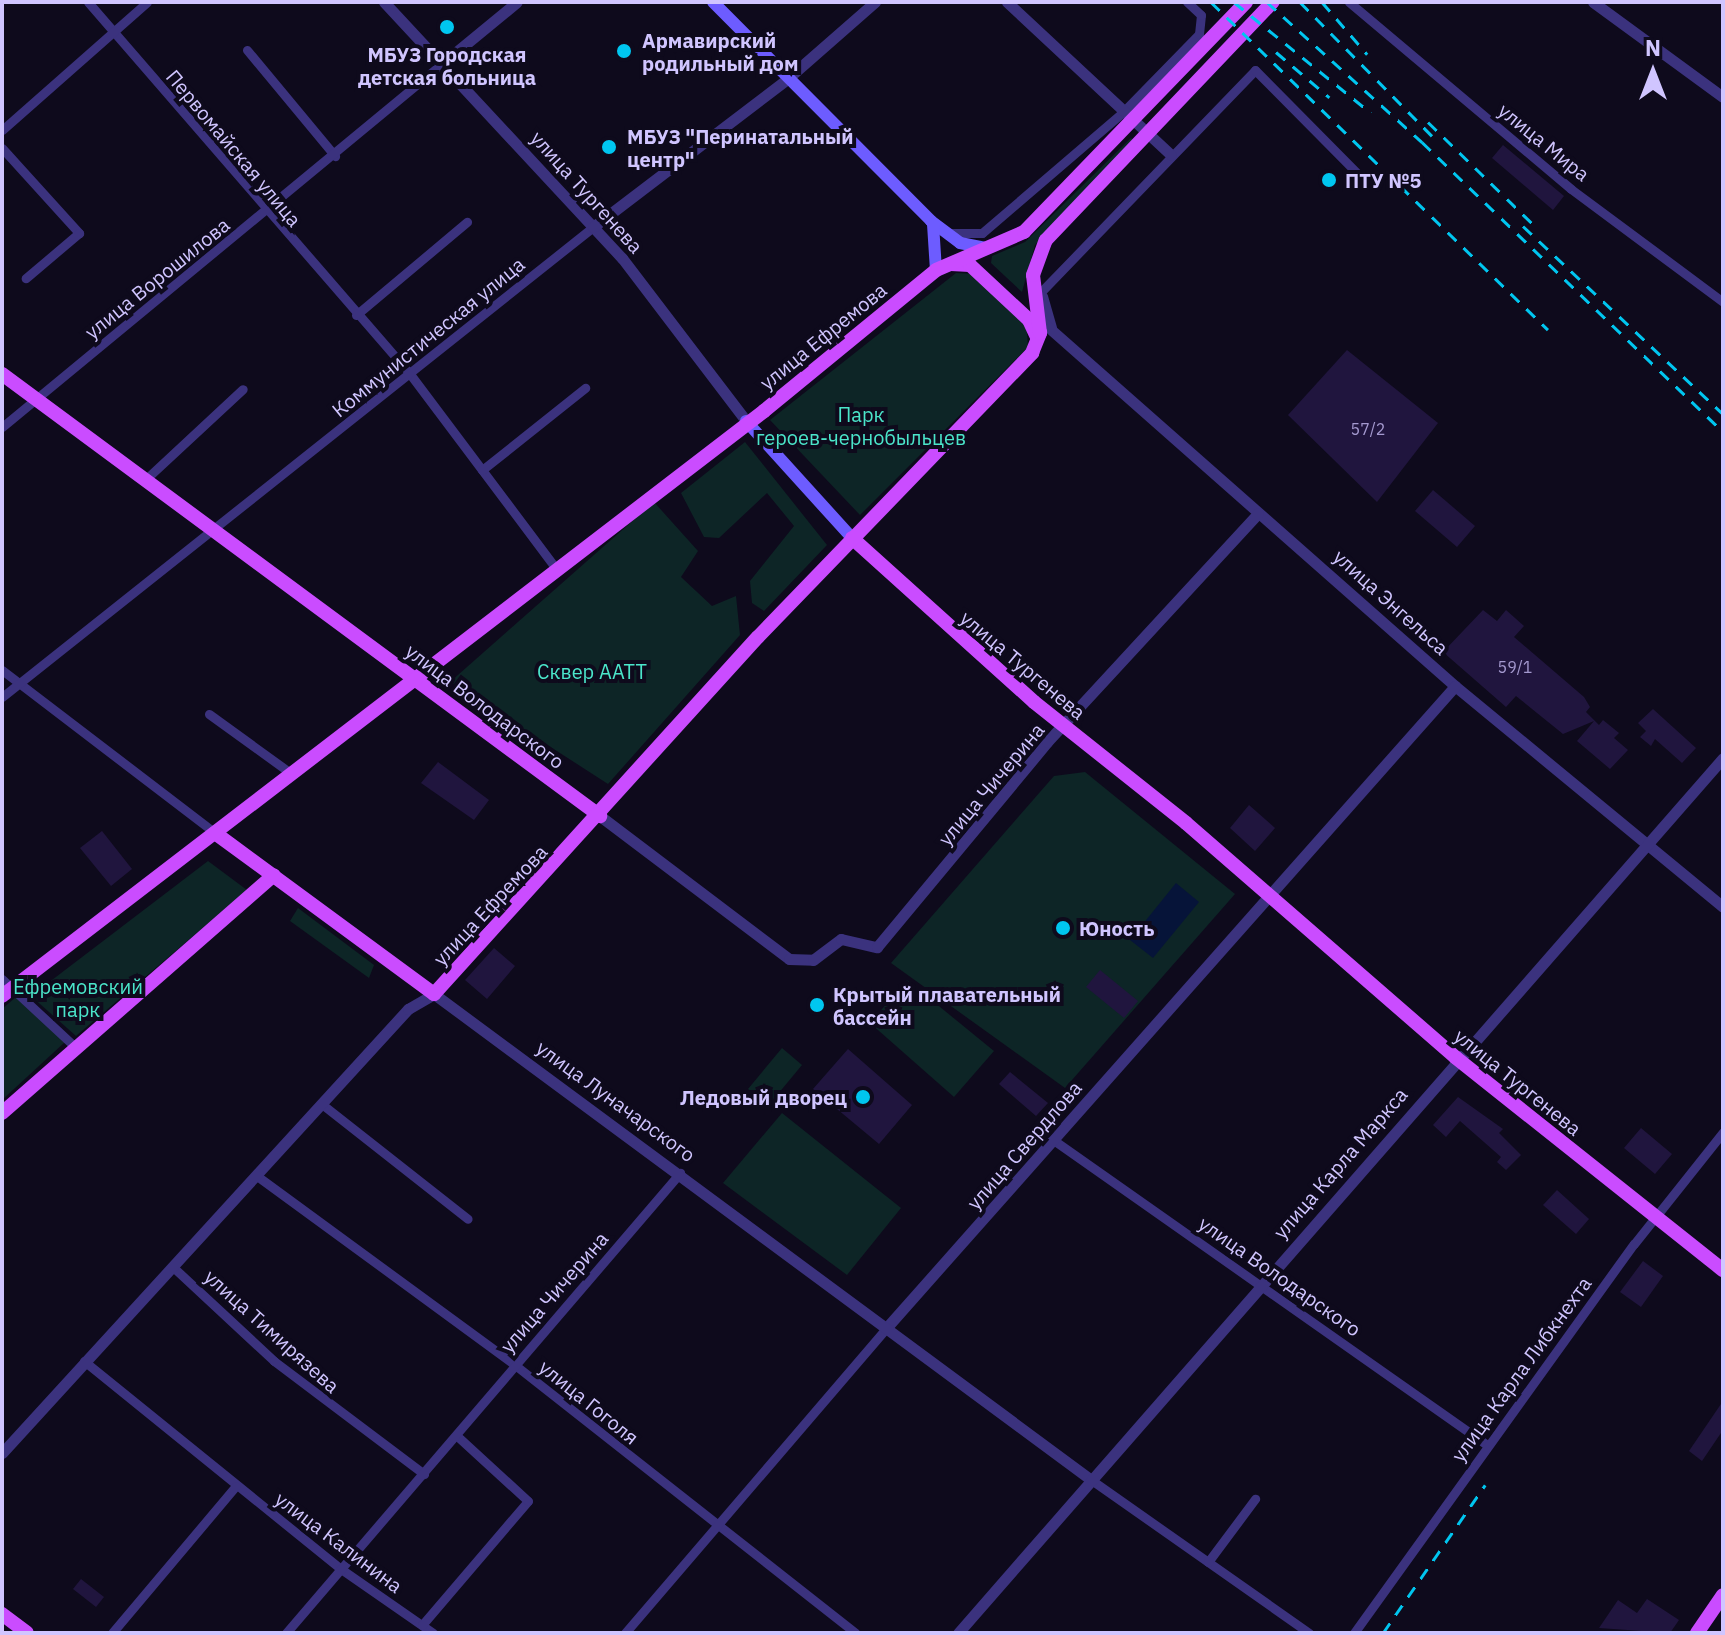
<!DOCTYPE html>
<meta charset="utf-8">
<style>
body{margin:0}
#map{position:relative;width:1725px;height:1635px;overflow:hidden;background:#0e0a1c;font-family:"IBM Plex Sans",sans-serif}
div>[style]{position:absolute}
.green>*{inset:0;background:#0d2526}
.water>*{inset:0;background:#061439}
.building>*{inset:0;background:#20153e}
.minor>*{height:9px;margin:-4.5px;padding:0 4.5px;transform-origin:4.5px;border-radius:4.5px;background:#3b327e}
.tertiary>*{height:11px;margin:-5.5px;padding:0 5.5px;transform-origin:5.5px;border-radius:5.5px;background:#3b327e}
.secondary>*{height:12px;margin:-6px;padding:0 6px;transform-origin:6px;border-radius:6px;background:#6d5cff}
.primary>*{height:14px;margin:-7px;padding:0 7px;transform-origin:7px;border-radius:7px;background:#ca4cff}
.rail>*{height:3px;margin-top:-1.5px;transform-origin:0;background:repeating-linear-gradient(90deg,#00c6f0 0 12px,transparent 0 22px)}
.dots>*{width:22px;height:22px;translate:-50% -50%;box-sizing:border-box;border:4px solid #0e0a1c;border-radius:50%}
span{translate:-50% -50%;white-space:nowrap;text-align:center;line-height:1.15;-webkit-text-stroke:8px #0e0a1c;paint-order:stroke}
.number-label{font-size:16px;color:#a499cf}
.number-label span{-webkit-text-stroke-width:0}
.poi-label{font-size:20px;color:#d0c5ff;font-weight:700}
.left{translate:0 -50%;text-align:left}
.right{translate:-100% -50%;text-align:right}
.street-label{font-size:20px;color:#d0c5ff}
.park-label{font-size:20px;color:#4be5ca}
.frame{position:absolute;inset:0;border:4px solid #d0c5ff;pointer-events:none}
.north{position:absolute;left:1613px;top:32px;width:80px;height:80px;-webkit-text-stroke:6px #0e0a1c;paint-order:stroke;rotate:0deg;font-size:22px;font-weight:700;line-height:32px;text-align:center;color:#d0c5ff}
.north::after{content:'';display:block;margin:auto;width:28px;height:36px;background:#d0c5ff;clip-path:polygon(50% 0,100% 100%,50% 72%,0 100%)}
</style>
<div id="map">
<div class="green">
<i style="clip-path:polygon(1131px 138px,1135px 141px,1035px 245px,1022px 292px,991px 263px,992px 256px,1025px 242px)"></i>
<i style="clip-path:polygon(956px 273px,975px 274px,1026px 321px,1028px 347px,860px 515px,770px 420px)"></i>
<i style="clip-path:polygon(745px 442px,827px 545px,764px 611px,752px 603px,750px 581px,794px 526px,767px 493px,719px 538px,704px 537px,681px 493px)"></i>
<i style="clip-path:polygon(654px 502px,698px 551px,681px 577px,712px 606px,736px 596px,740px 635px,608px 784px,450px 682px)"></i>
<i style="clip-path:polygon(1085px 772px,1235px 894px,1065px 1088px,891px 963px,1054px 776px)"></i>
<i style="clip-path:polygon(208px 861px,247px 890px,76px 1036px,31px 996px)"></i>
<i style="clip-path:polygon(298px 908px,374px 965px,369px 978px,290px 921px)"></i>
<i style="clip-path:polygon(907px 980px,994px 1051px,954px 1097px,870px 1023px)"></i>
<i style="clip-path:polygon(16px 997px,65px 1042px,2px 1100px,2px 1009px)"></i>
<i style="clip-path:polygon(782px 1048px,802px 1065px,768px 1106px,748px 1089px)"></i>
<i style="clip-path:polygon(782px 1113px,901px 1208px,847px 1275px,723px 1183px)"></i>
</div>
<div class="water">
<i style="clip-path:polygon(1176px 883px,1199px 902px,1153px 958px,1130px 940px)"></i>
</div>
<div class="building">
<i style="clip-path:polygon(1503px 145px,1564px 196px,1553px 210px,1492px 158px)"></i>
<i style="clip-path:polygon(1347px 350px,1438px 423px,1377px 502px,1288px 415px)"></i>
<i style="clip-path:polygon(1433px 490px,1475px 526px,1457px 547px,1415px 511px)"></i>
<i style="clip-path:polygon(1483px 610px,1497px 621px,1506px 610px,1524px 626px,1514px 637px,1584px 697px,1590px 707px,1586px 712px,1599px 725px,1603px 720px,1619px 733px,1614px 738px,1628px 750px,1610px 769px,1577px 741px,1594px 721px,1563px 734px,1516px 696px,1506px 707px,1443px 652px)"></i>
<i style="clip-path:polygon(1653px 709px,1696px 748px,1682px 763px,1655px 739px,1651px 746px,1640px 737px,1646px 731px,1638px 723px)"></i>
<i style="clip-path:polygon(438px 762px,489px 800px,474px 820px,421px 783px)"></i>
<i style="clip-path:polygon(1249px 805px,1275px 828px,1255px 851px,1230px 828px)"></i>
<i style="clip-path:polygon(102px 831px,132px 869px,111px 886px,80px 848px)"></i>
<i style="clip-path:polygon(494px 948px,515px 966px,487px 999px,465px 980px)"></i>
<i style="clip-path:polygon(1100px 970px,1138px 1001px,1124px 1018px,1086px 987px)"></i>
<i style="clip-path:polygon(848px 1049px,912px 1105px,879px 1144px,813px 1089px)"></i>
<i style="clip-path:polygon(1010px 1072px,1048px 1103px,1036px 1116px,999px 1084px)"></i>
<i style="clip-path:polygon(1458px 1097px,1503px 1129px,1499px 1133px,1521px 1155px,1506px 1170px,1497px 1162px,1501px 1157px,1460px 1121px,1446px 1137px,1433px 1125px)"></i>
<i style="clip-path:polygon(1641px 1128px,1672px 1154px,1655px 1174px,1624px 1148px)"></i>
<i style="clip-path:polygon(1557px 1190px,1589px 1219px,1576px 1234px,1543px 1205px)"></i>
<i style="clip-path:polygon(1643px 1261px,1663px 1276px,1641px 1307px,1620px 1292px)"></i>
<i style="clip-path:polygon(1723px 1401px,1723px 1430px,1702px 1461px,1689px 1451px)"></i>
<i style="clip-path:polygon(81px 1579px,104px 1597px,96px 1607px,73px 1589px)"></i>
<i style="clip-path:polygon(1647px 1599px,1679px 1620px,1670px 1633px,1599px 1628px,1618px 1600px,1637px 1613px)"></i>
</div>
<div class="minor">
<i style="left:88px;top:2px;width:492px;rotate:49.1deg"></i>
<i style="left:410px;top:374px;width:240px;rotate:53.1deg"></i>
<i style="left:1349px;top:2px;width:290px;rotate:40.1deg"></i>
<i style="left:1571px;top:189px;width:189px;rotate:36.6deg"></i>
<i style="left:247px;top:50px;width:138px;rotate:50.3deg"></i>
<i style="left:2px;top:130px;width:193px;rotate:-41.4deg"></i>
<i style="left:2px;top:148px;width:115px;rotate:47.8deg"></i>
<i style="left:79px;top:233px;width:70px;rotate:139.7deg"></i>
<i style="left:951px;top:233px;width:31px"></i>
<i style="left:982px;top:233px;width:186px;rotate:-40.6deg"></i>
<i style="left:1123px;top:112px;width:109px;rotate:-45.7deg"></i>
<i style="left:1199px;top:34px;width:19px;rotate:-84deg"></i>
<i style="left:1201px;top:15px;width:19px;rotate:-137deg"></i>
<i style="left:1037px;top:296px;width:314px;rotate:-46deg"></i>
<i style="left:1255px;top:70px;width:162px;rotate:45.3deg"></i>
<i style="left:1043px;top:296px;width:33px;rotate:74deg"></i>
<i style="left:356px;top:315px;width:145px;rotate:-40deg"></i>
<i style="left:2px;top:427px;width:573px;rotate:-39.55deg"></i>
<i style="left:482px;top:470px;width:132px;rotate:-38.5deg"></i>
<i style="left:146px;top:479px;width:132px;rotate:-42.9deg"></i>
<i style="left:2px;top:670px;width:268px;rotate:37.4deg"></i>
<i style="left:2px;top:697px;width:755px;rotate:-38.49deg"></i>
<i style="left:209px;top:714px;width:102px;rotate:35.9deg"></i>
<i style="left:2px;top:979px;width:97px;rotate:42.9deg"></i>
<i style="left:323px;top:1105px;width:184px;rotate:38.2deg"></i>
<i style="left:1052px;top:1139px;width:532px;rotate:35.12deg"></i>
<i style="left:257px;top:1176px;width:320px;rotate:36.2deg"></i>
<i style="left:515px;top:1365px;width:433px;rotate:38.2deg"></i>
<i style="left:174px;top:1268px;width:137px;rotate:42.9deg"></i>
<i style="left:274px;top:1361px;width:188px;rotate:37deg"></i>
<i style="left:84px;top:1361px;width:331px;rotate:39deg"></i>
<i style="left:341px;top:1569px;width:112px;rotate:34.8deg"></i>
<i style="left:1090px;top:1479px;width:268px;rotate:35.1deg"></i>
<i style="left:1208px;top:1562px;width:79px;rotate:-53.3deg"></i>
<i style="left:422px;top:1625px;width:163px;rotate:-49.5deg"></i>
<i style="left:528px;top:1501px;width:96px;rotate:-137.5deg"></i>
<i style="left:112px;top:1633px;width:192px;rotate:-49.9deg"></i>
<i style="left:286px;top:1633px;width:606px;rotate:-49.42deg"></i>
<i style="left:625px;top:1633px;width:404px;rotate:-49.4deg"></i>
<i style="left:1354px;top:1633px;width:479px;rotate:-54.3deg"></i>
<i style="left:1634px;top:1244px;width:143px;rotate:-51.5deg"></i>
</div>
<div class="tertiary">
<i style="left:384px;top:2px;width:350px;rotate:47.1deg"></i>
<i style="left:622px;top:258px;width:205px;rotate:52.7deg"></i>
<i style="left:1007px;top:2px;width:224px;rotate:43deg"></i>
<i style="left:1593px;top:2px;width:161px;rotate:36.2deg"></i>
<i style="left:444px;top:62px;width:94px;rotate:-39.4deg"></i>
<i style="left:593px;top:227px;width:244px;rotate:-37.3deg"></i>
<i style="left:787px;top:79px;width:117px;rotate:-41.2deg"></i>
<i style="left:1039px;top:319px;width:555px;rotate:41.42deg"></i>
<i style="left:1455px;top:686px;width:347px;rotate:39.5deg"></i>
<i style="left:600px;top:816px;width:237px;rotate:37.1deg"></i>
<i style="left:789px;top:959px;width:24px;rotate:2deg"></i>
<i style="left:813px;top:960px;width:35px;rotate:-37deg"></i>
<i style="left:841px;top:939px;width:37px;rotate:13deg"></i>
<i style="left:877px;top:947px;width:266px;rotate:-50.3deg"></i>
<i style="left:1047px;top:742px;width:311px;rotate:-47.3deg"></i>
<i style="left:888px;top:1326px;width:855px;rotate:-48.46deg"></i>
<i style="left:2px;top:1453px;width:602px;rotate:-47.56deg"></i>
<i style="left:408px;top:1009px;width:30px;rotate:-30deg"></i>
<i style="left:434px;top:994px;width:816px;rotate:36.48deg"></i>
<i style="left:958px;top:1633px;width:1162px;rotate:-48.84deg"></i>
</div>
<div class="secondary">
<i style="left:713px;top:2px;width:309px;rotate:45.1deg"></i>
<i style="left:931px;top:221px;width:36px;rotate:37deg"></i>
<i style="left:960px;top:243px;width:26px;rotate:11deg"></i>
<i style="left:933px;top:224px;width:46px;rotate:86.3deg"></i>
<i style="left:746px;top:421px;width:158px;rotate:47.8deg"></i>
</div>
<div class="primary">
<i style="left:951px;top:264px;width:19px;rotate:3deg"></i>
<i style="left:970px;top:265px;width:81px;rotate:43deg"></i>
<i style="left:1029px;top:320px;width:19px;rotate:65deg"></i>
<i style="left:2px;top:374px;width:744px;rotate:36.47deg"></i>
<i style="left:852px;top:538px;width:245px;rotate:42deg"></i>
<i style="left:1034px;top:702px;width:194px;rotate:38.5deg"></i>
<i style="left:1186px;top:823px;width:357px;rotate:41deg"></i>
<i style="left:1455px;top:1057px;width:342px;rotate:38.5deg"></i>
<i style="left:215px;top:833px;width:272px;rotate:36.3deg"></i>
<i style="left:434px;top:994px;width:482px;rotate:-47.8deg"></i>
<i style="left:758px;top:637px;width:395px;rotate:-46deg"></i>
<i style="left:1032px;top:353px;width:22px;rotate:-68deg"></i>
<i style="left:1040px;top:333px;width:58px;rotate:-96.9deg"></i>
<i style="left:1033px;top:275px;width:37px;rotate:-70deg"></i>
<i style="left:1046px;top:240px;width:329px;rotate:-46.4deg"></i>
<i style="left:2px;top:996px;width:961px;rotate:-37.51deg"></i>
<i style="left:764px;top:411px;width:222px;rotate:-39.3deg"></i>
<i style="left:936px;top:270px;width:96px;rotate:-23.4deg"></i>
<i style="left:1024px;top:232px;width:320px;rotate:-46deg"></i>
<i style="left:2px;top:1113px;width:361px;rotate:-41.2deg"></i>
<i style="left:2px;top:1614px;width:31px;rotate:37deg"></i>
<i style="left:1697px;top:1633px;width:46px;rotate:-55.6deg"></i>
</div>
<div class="rail">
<i style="left:1211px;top:2px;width:470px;rotate:44.2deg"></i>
<i style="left:1234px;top:2px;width:176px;rotate:39deg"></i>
<i style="left:1267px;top:2px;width:209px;rotate:42.1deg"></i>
<i style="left:1422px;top:142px;width:418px;rotate:43.9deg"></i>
<i style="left:1300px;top:2px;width:188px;rotate:45.4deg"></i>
<i style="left:1322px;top:2px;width:69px;rotate:49.1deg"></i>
<i style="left:1276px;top:52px;width:70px;rotate:40.3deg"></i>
<i style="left:1428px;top:122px;width:152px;rotate:44.2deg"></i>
<i style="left:1523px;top:226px;width:274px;rotate:43.2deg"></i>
<i style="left:1383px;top:1633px;width:180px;rotate:-55.4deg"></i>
</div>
<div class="dots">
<i style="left:447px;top:27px;background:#00c6f0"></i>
<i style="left:624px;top:51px;background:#00c6f0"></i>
<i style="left:609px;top:147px;background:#00c6f0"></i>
<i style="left:1329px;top:180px;background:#00c6f0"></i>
<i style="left:1063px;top:928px;background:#00c6f0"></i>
<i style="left:817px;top:1005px;background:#00c6f0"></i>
<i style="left:863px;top:1097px;background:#00c6f0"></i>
</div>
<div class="number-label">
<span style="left:1368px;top:429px">57/2</span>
<span style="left:1515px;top:667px">59/1</span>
</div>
<div class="poi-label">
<span class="left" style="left:642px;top:52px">Армавирский<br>родильный дом</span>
<span style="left:447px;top:66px">МБУЗ Городская<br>детская больница</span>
<span class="left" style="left:627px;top:148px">МБУЗ "Перинатальный<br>центр"</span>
<span class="left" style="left:1345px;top:180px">ПТУ №5</span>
<span class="left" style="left:1079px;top:928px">Юность</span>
<span class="left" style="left:833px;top:1006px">Крытый плавательный<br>бассейн</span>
<span class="right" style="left:847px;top:1097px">Ледовый дворец</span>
</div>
<div class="street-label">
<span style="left:1544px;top:142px;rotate:39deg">улица Мира</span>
<span style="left:234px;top:148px;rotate:50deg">Первомайская улица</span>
<span style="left:587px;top:192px;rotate:48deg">улица Тургенева</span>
<span style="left:157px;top:278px;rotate:-39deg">улица Ворошилова</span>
<span style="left:823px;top:336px;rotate:-39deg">улица Ефремова</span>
<span style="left:428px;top:337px;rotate:-39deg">Коммунистическая улица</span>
<span style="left:1391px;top:602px;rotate:42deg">улица Энгельса</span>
<span style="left:1023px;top:665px;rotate:40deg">улица Тургенева</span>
<span style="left:485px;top:706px;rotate:37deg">улица Володарского</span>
<span style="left:991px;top:784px;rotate:-50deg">улица Чичерина</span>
<span style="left:490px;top:905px;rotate:-47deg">улица Ефремова</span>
<span style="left:1518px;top:1082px;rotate:39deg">улица Тургенева</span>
<span style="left:616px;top:1101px;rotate:36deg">улица Луначарского</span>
<span style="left:1024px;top:1145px;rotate:-49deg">улица Свердлова</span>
<span style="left:1340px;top:1163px;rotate:-49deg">улица Карла Маркса</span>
<span style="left:1280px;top:1276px;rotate:35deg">улица Володарского</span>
<span style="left:554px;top:1292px;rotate:-49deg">улица Чичерина</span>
<span style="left:272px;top:1331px;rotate:42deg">улица Тимирязева</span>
<span style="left:1521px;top:1369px;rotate:-54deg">улица Карла Либкнехта</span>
<span style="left:589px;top:1402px;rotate:39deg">улица Гоголя</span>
<span style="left:339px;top:1542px;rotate:37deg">улица Калинина</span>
</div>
<div class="park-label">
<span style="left:861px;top:426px">Парк<br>героев-чернобыльцев</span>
<span style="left:592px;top:671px">Сквер ААТТ</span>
<span style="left:78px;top:998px">Ефремовский<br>парк</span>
</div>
<div class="frame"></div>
<div class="north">N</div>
</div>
